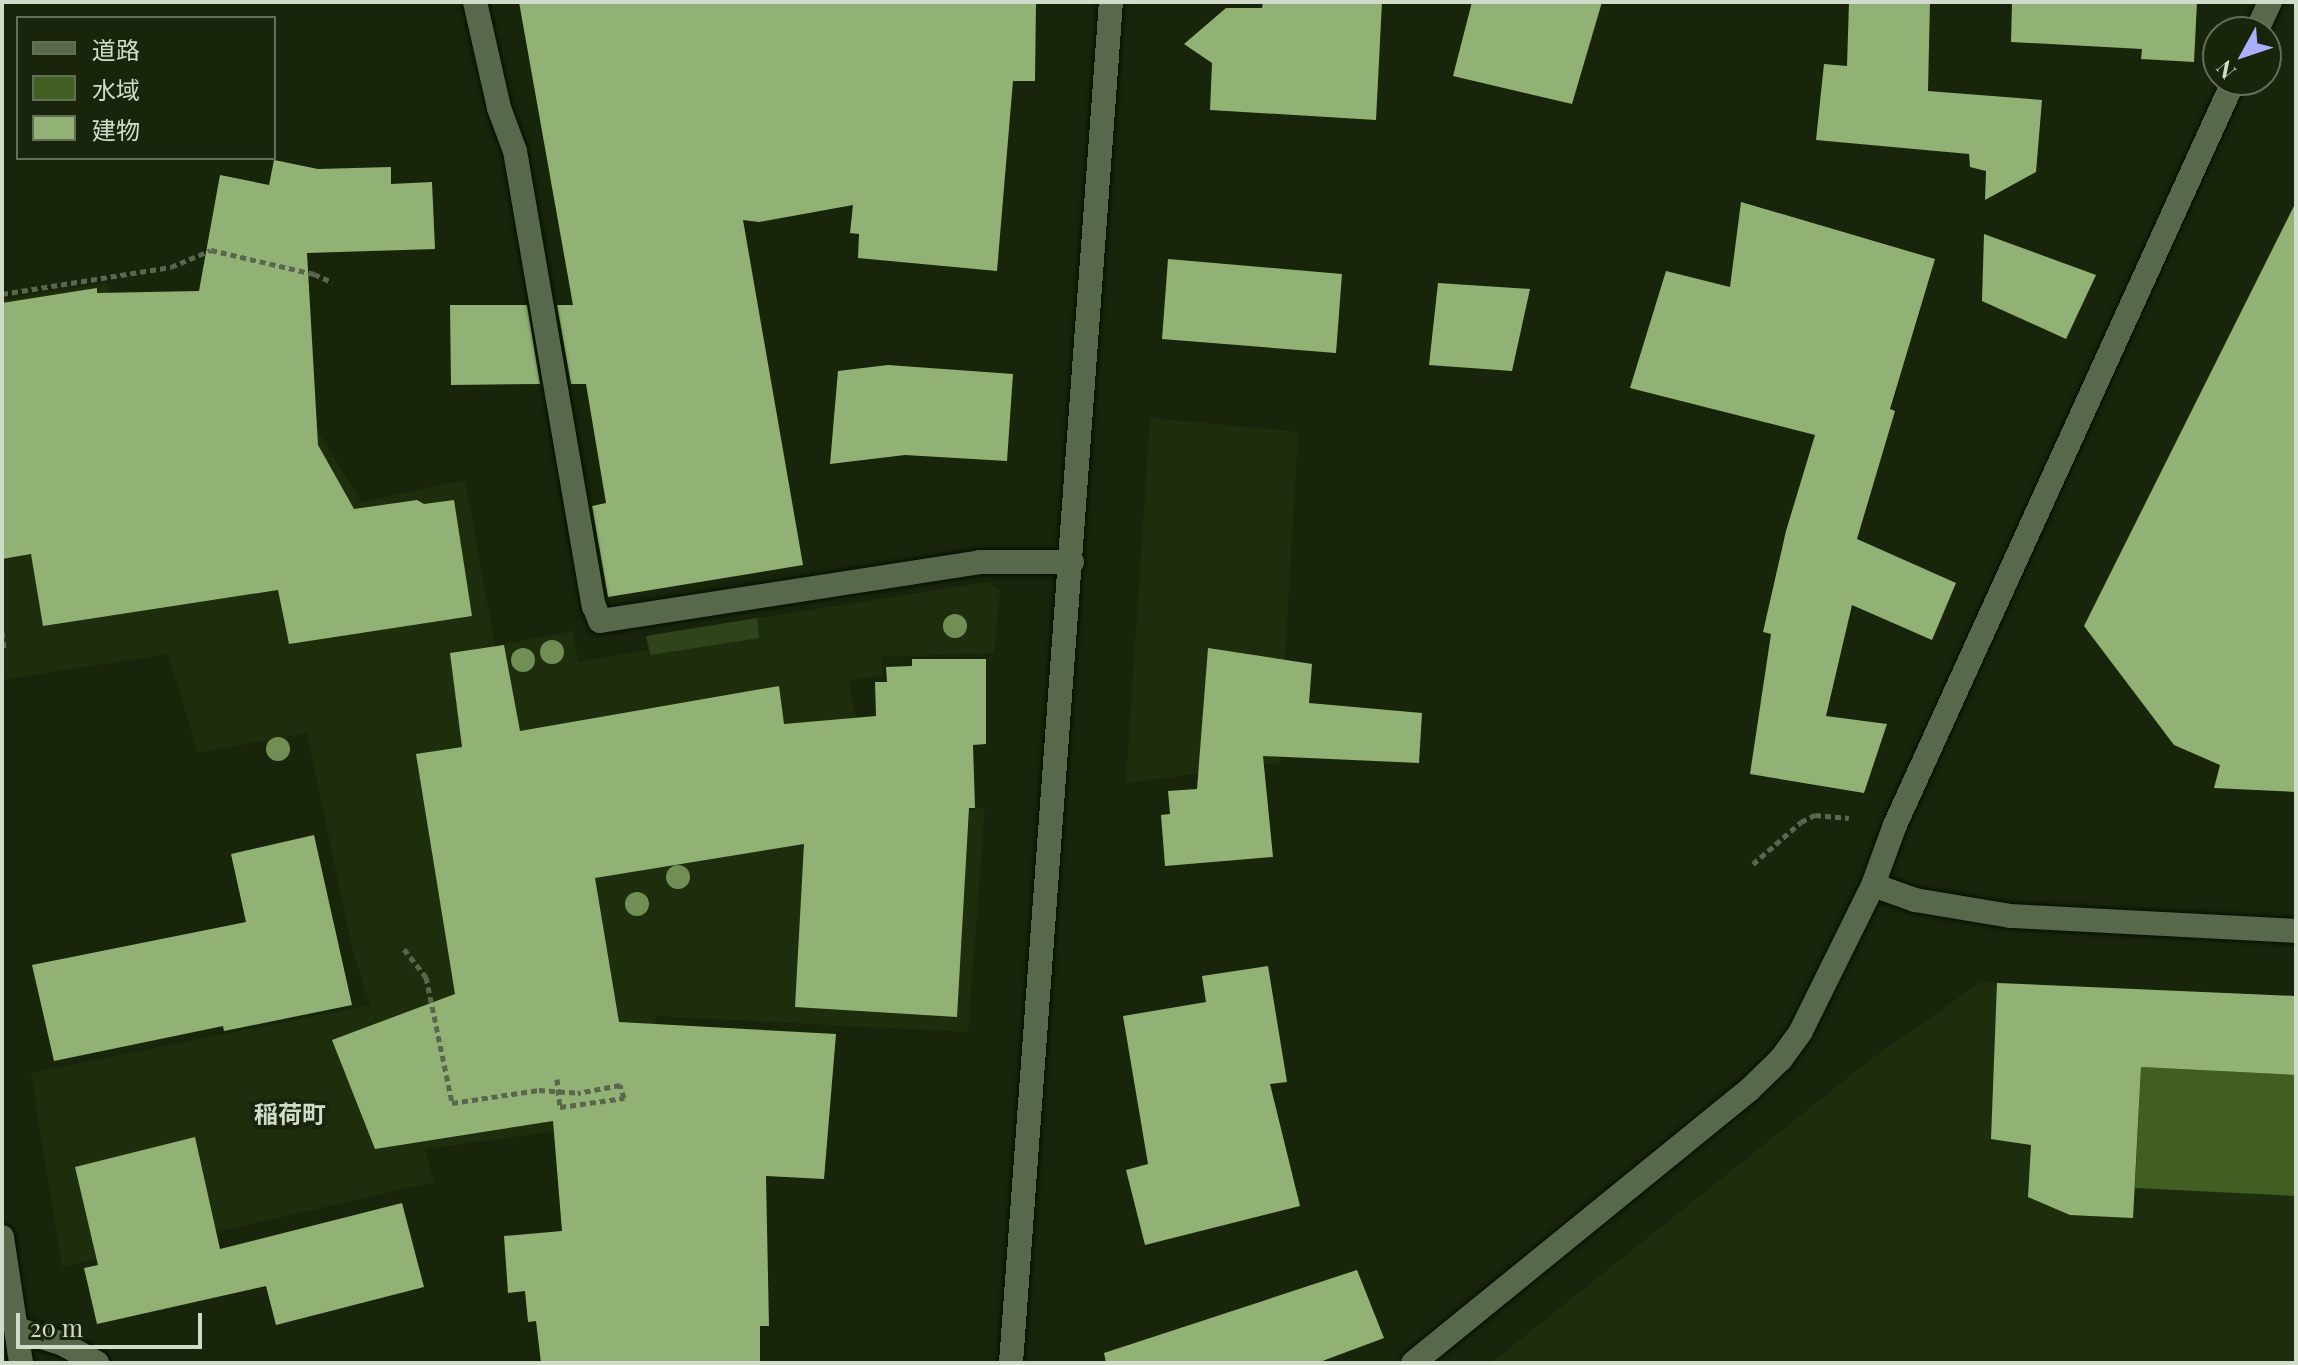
<!DOCTYPE html>
<meta charset="utf-8">
<style>
body{margin:0}
#map{position:relative;width:2298px;height:1365px;overflow:hidden;background:#18250a;font-family:"Playfair Display","Noto Sans JP",serif}
div>[style]{position:absolute}
.built>*{inset:0;background:#1e2e0d}
.green>*{inset:0;background:#2f441b}
.water>*{inset:0;background:#415e23}
.building>*{inset:0;background:#92b275}
.path>*{height:5px;margin-top:-2.5px;transform-origin:0;background:repeating-linear-gradient(90deg,#5a664e 0 6px,transparent 0 10px)}
.roads{filter:drop-shadow(0 0 2px #040e00) drop-shadow(0 0 2px #040e00)}
.lane>*{height:24px;margin:-12px;padding:0 12px;transform-origin:12px;border-radius:12px;background:#58684b}
.street>*{height:24px;margin:-12px;padding:0 12px;transform-origin:12px;border-radius:12px;background:#58684b}
.secondary>*{height:24px;margin:-12px;padding:0 12px;transform-origin:12px;border-radius:12px;background:#58684b}
.path-bridge>*{height:5px;margin-top:-2.5px;transform-origin:0;background:repeating-linear-gradient(90deg,#5a664e 0 6px,transparent 0 10px)}
.trees>*{width:24px;height:24px;margin:-12px;border-radius:50%;background:#718f54}
span{translate:-50% -50%;white-space:nowrap;text-align:center;line-height:1.15;-webkit-text-stroke:8px #18250a;paint-order:stroke}
.neighbourhood-label{font-size:24px;color:#d1dbca;font-weight:700}
.frame{position:absolute;inset:0;border:4px solid #d1dbca;pointer-events:none}
.legend{position:absolute;left:16px;top:16px;width:260px;height:144px;box-sizing:border-box;background:#18250a;border:2px solid #626e57;margin:0;padding:10px 14px;list-style:none;font-size:24px;color:#d1dbca}
.legend li{display:flex;align-items:center;gap:16px;height:40px}
.legend b{width:40px;border:2px solid #626e57}
.north{position:absolute;left:2202px;top:16px;width:80px;height:80px;box-sizing:border-box;background:#18250a;border:2px solid #626e57;border-radius:50%;rotate:230deg;font-size:22px;font-weight:700;line-height:32px;text-align:center;color:#d1dbca}
.north::after{content:'';display:block;margin:auto;width:28px;height:36px;background:#abaffb;clip-path:polygon(50% 0,100% 100%,50% 72%,0 100%)}
.scale{position:absolute;left:16px;top:1313px;width:186px;height:36px;box-sizing:border-box;border:4px solid #d1dbca;border-top:0;padding-left:10px;font-size:24px;line-height:28px;white-space:nowrap;color:#d1dbca;-webkit-text-stroke:6px #18250a;paint-order:stroke}
</style>
<div id="map">
<div class="built">
<i style="clip-path:polygon(107px 283px,125px 407px,297px 397px,361px 502px,465px 480px,495px 646px,573px 631px,578px 662px,648px 650px,646px 636px,988px 582px,1000px 590px,994px 653px,881px 657px,883px 676px,848px 680px,879px 827px,985px 807px,968px 1032px,655px 1016px,667px 1116px,425px 1149px,434px 1182px,62px 1267px,31px 1073px,370px 1005px,352px 948px,307px 733px,198px 753px,168px 654px,2px 680px,2px 300px)"></i>
<i style="clip-path:polygon(1150px 418px,1298px 432px,1279px 763px,1126px 783px)"></i>
<i style="clip-path:polygon(1981px 982px,2296px 996px,2296px 1363px,1491px 1363px,1866px 1063px)"></i>
</div>
<div class="green">
<i style="clip-path:polygon(757px 618px,759px 638px,651px 655px,646px 636px)"></i>
</div>
<div class="water">
<i style="clip-path:polygon(2141px 1067px,2296px 1075px,2296px 1196px,2135px 1188px)"></i>
</div>
<div class="building">
<i style="clip-path:polygon(519px 2px,1036px 2px,1035px 81px,1013px 81px,997px 271px,858px 258px,859px 234px,850px 233px,853px 205px,759px 222px,743px 220px,803px 565px,608px 597px,592px 506px,606px 503px,586px 384px,571px 384px,557px 305px,573px 305px)"></i>
<i style="clip-path:polygon(1263px 2px,1382px 2px,1376px 120px,1210px 110px,1212px 63px,1184px 44px,1226px 8px,1262px 8px)"></i>
<i style="clip-path:polygon(1472px 2px,1602px 2px,1572px 104px,1453px 76px)"></i>
<i style="clip-path:polygon(1849px 2px,1930px 2px,1928px 91px,2042px 100px,2036px 172px,1985px 200px,1986px 171px,1970px 167px,1969px 154px,1816px 140px,1824px 64px,1847px 66px)"></i>
<i style="clip-path:polygon(2012px 2px,2197px 2px,2194px 62px,2141px 59px,2142px 49px,2011px 42px)"></i>
<i style="clip-path:polygon(274px 160px,318px 169px,391px 167px,391px 184px,432px 182px,435px 249px,307px 253px,318px 445px,354px 509px,417px 500px,424px 504px,454px 500px,472px 616px,289px 644px,278px 590px,43px 626px,31px 554px,2px 559px,2px 303px,97px 288px,97px 293px,199px 291px,220px 175px,269px 185px)"></i>
<i style="clip-path:polygon(1741px 202px,1935px 259px,1890px 409px,1895px 411px,1857px 539px,1956px 583px,1932px 640px,1852px 605px,1826px 716px,1887px 724px,1864px 793px,1750px 774px,1771px 634px,1763px 632px,1786px 531px,1815px 435px,1630px 388px,1666px 271px,1730px 287px)"></i>
<i style="clip-path:polygon(2296px 202px,2296px 792px,2214px 788px,2220px 765px,2174px 745px,2084px 626px)"></i>
<i style="clip-path:polygon(1984px 234px,2096px 275px,2066px 339px,1982px 301px)"></i>
<i style="clip-path:polygon(1168px 259px,1342px 274px,1336px 353px,1162px 339px)"></i>
<i style="clip-path:polygon(1438px 283px,1530px 289px,1512px 371px,1429px 365px)"></i>
<i style="clip-path:polygon(450px 305px,527px 305px,540px 384px,451px 385px)"></i>
<i style="clip-path:polygon(888px 365px,1013px 374px,1007px 461px,905px 455px,830px 464px,838px 371px)"></i>
<i style="clip-path:polygon(504px 645px,520px 731px,779px 686px,784px 724px,876px 716px,875px 682px,887px 682px,886px 667px,912px 666px,912px 659px,986px 659px,986px 744px,973px 745px,975px 808px,969px 808px,957px 1017px,795px 1007px,804px 844px,595px 878px,619px 1022px,836px 1034px,824px 1179px,766px 1176px,769px 1326px,760px 1326px,760px 1363px,541px 1363px,536px 1321px,528px 1322px,525px 1291px,508px 1293px,504px 1236px,562px 1231px,553px 1121px,375px 1149px,332px 1040px,455px 994px,416px 754px,462px 747px,450px 653px)"></i>
<i style="clip-path:polygon(1208px 648px,1312px 664px,1309px 703px,1422px 713px,1419px 763px,1263px 756px,1273px 857px,1165px 866px,1161px 815px,1170px 814px,1168px 791px,1197px 789px)"></i>
<i style="clip-path:polygon(314px 835px,352px 1005px,224px 1031px,223px 1026px,54px 1061px,32px 965px,246px 922px,231px 854px)"></i>
<i style="clip-path:polygon(1268px 966px,1287px 1082px,1270px 1084px,1300px 1206px,1145px 1245px,1126px 1170px,1148px 1164px,1123px 1016px,1206px 1002px,1202px 976px)"></i>
<i style="clip-path:polygon(1997px 983px,2296px 996px,2296px 1075px,2141px 1067px,2133px 1218px,2070px 1215px,2028px 1197px,2031px 1145px,1991px 1139px)"></i>
<i style="clip-path:polygon(195px 1137px,220px 1249px,402px 1203px,424px 1287px,276px 1325px,266px 1286px,97px 1324px,84px 1268px,98px 1265px,75px 1167px)"></i>
<i style="clip-path:polygon(1357px 1270px,1384px 1338px,1317px 1363px,1106px 1363px,1104px 1353px)"></i>
</div>
<div class="path">
<i style="left:2px;top:294px;width:171px;rotate:-9.1deg"></i>
<i style="left:171px;top:267px;width:43px;rotate:-23deg"></i>
<i style="left:211px;top:250px;width:106px;rotate:13.1deg"></i>
<i style="left:314px;top:274px;width:20px;rotate:24deg"></i>
<i style="left:2px;top:632px;width:16px;rotate:83deg"></i>
<i style="left:1753px;top:864px;width:64px;rotate:-41.2deg"></i>
<i style="left:1801px;top:822px;width:16px;rotate:-27deg"></i>
<i style="left:1815px;top:815px;width:34px;rotate:5deg"></i>
<i style="left:404px;top:949px;width:36px;rotate:52deg"></i>
<i style="left:426px;top:977px;width:129px;rotate:78.3deg"></i>
<i style="left:452px;top:1103px;width:88px;rotate:-8.5deg"></i>
<i style="left:539px;top:1090px;width:39px;rotate:4deg"></i>
</div>
<div class="roads">
<div class="lane">
<i style="left:499px;top:108px;width:46px;rotate:69.6deg"></i>
<i style="left:515px;top:151px;width:462px;rotate:80.2deg"></i>
<i style="left:594px;top:606px;width:16px;rotate:68deg"></i>
<i style="left:600px;top:621px;width:384px;rotate:-8.8deg"></i>
<i style="left:979px;top:562px;width:93px"></i>
<i style="left:17px;top:1329px;width:48px;rotate:18.1deg"></i>
<i style="left:63px;top:1344px;width:39px;rotate:29deg"></i>
</div>
<div class="street">
<i style="left:475px;top:2px;width:109px;rotate:77.2deg"></i>
</div>
<div class="secondary">
<i style="left:2256px;top:32px;width:33px;rotate:-65deg"></i>
<i style="left:1873px;top:885px;width:45px;rotate:19.7deg"></i>
<i style="left:1915px;top:900px;width:97px;rotate:9.5deg"></i>
<i style="left:2011px;top:916px;width:285px;rotate:3deg"></i>
<i style="left:2px;top:1237px;width:127px;rotate:81.4deg"></i>
<i style="left:1011px;top:1363px;width:1365px;rotate:-85.8deg"></i>
<i style="left:1413px;top:1363px;width:433px;rotate:-39.1deg"></i>
<i style="left:1749px;top:1090px;width:45px;rotate:-44.1deg"></i>
<i style="left:1781px;top:1059px;width:34px;rotate:-54deg"></i>
<i style="left:1801px;top:1031px;width:163px;rotate:-63.7deg"></i>
<i style="left:1873px;top:885px;width:64px;rotate:-69.9deg"></i>
<i style="left:1895px;top:825px;width:819px;rotate:-65.53deg"></i>
</div>
</div>
<div class="path-bridge">
<i style="left:557px;top:1079px;width:28px;rotate:84deg"></i>
<i style="left:560px;top:1107px;width:65px;rotate:-8deg"></i>
<i style="left:624px;top:1098px;width:14px;rotate:-107deg"></i>
<i style="left:620px;top:1085px;width:43px;rotate:169.2deg"></i>
</div>
<div class="trees">
<i style="left:955px;top:626px"></i>
<i style="left:552px;top:652px"></i>
<i style="left:523px;top:660px"></i>
<i style="left:278px;top:749px"></i>
<i style="left:678px;top:877px"></i>
<i style="left:637px;top:904px"></i>
</div>
<div class="neighbourhood-label">
<span style="left:290px;top:1114px">稲荷町</span>
</div>
<div class="frame"></div>
<ul class="legend">
<li><b style="height:10px;background:#58684b"></b>道路</li>
<li><b style="height:22px;background:#415e23"></b>水域</li>
<li><b style="height:22px;background:#92b275"></b>建物</li>
</ul>
<div class="north">N</div>
<div class="scale">20 m</div>
</div>
